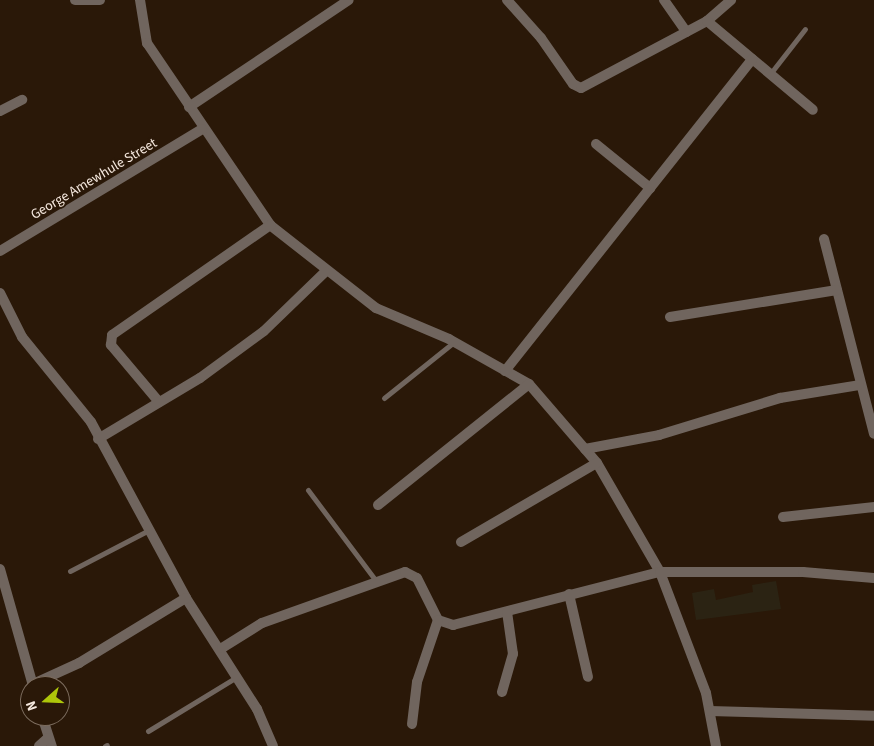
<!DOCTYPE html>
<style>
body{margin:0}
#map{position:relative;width:874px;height:746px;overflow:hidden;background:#2a1808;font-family:"Source Sans 3",sans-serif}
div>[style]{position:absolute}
.commercial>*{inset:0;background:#2b2313}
.service>*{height:5px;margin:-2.5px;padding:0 2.5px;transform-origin:2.5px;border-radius:2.5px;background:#70655e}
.minor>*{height:10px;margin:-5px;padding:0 5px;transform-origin:5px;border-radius:5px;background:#70655e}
span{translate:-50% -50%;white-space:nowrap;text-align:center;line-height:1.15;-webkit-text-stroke:4px #2a1808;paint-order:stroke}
.street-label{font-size:14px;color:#f6e9df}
.north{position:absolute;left:20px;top:676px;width:50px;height:50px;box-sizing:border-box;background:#2a1808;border:1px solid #7c6c5e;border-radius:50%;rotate:250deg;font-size:14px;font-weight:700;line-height:20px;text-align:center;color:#f6e9df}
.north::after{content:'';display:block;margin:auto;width:18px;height:22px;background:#aec60a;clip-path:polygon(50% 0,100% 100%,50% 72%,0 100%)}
</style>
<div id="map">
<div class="commercial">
<i style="clip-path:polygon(776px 581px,781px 609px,696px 620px,692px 593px,714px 589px,716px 600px,753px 592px,752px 585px)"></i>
</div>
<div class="service">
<i style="left:770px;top:74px;width:57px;rotate:-52.1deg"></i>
<i style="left:384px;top:398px;width:90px;rotate:-38.7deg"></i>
<i style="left:308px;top:490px;width:114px;rotate:53.2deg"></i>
<i style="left:70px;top:571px;width:89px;rotate:-27.4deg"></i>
<i style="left:148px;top:731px;width:105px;rotate:-31.4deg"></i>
<i style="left:105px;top:746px;width:2px;rotate:-27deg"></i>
</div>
<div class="minor">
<i style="left:75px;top:0;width:25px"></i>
<i style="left:140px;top:0;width:44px;rotate:80.8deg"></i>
<i style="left:147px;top:43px;width:220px;rotate:55.9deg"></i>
<i style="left:270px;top:225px;width:135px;rotate:38.1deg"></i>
<i style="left:376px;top:308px;width:79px;rotate:23deg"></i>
<i style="left:449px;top:339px;width:92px;rotate:29.4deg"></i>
<i style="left:529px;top:384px;width:104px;rotate:49.3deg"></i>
<i style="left:597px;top:463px;width:126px;rotate:60deg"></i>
<i style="left:660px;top:572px;width:129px;rotate:69.2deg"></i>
<i style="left:706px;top:693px;width:54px;rotate:79.3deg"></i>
<i style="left:507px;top:0;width:51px;rotate:48.2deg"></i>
<i style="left:541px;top:38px;width:56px;rotate:55.2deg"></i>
<i style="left:573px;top:84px;width:9px;rotate:27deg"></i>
<i style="left:581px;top:88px;width:143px;rotate:-28deg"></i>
<i style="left:707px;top:21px;width:32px;rotate:-41deg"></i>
<i style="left:664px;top:0;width:39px;rotate:55deg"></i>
<i style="left:707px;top:21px;width:138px;rotate:40deg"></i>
<i style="left:189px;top:107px;width:192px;rotate:-33.8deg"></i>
<i style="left:0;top:111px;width:25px;rotate:-27deg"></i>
<i style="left:596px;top:144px;width:70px;rotate:39.2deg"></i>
<i style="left:824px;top:239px;width:201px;rotate:75.6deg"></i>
<i style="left:0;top:251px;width:236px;rotate:-31.1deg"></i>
<i style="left:0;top:293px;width:49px;rotate:63.4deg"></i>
<i style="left:22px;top:337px;width:109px;rotate:50.9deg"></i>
<i style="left:91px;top:422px;width:200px;rotate:61.6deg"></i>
<i style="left:186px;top:598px;width:132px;rotate:57.4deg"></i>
<i style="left:257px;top:709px;width:40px;rotate:66.6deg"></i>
<i style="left:670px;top:317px;width:169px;rotate:-9.2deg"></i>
<i style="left:505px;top:371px;width:398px;rotate:-51.6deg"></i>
<i style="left:159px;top:402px;width:75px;rotate:-130.1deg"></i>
<i style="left:111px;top:345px;width:10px;rotate:-84deg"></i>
<i style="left:112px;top:335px;width:193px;rotate:-34.8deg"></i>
<i style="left:98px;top:439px;width:119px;rotate:-30.9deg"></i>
<i style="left:200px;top:378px;width:79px;rotate:-36.3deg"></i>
<i style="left:264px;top:331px;width:85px;rotate:-44deg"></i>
<i style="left:585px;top:449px;width:75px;rotate:-10.7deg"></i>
<i style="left:659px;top:435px;width:127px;rotate:-17deg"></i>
<i style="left:780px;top:398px;width:80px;rotate:-9.3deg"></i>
<i style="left:378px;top:505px;width:193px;rotate:-38.7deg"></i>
<i style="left:783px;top:517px;width:92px;rotate:-6.3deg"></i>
<i style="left:461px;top:542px;width:157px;rotate:-30.2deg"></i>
<i style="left:0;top:569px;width:122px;rotate:74.2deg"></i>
<i style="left:569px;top:594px;width:85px;rotate:77.1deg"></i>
<i style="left:222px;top:648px;width:47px;rotate:-32deg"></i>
<i style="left:262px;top:623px;width:152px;rotate:-19.6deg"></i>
<i style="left:405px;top:572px;width:13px;rotate:27deg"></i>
<i style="left:417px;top:578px;width:47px;rotate:63.4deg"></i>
<i style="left:438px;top:620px;width:16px;rotate:18deg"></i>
<i style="left:453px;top:625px;width:214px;rotate:-14.4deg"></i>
<i style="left:660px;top:572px;width:143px"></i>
<i style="left:803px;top:572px;width:71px;rotate:4.8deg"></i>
<i style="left:33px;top:684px;width:51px;rotate:-24.5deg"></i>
<i style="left:79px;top:663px;width:125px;rotate:-31.3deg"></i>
<i style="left:502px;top:692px;width:40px;rotate:-74deg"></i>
<i style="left:513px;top:654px;width:42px;rotate:-98.1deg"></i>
<i style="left:710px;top:711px;width:164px;rotate:1.7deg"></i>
<i style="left:42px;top:716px;width:32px;rotate:72deg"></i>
<i style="left:412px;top:724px;width:42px;rotate:-83.2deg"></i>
<i style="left:417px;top:682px;width:65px;rotate:-71.3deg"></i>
<i style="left:39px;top:746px;width:12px;rotate:-42deg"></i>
</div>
<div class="street-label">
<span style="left:94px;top:179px;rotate:-31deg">George Amewhule Street</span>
</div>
<div class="north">N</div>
</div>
